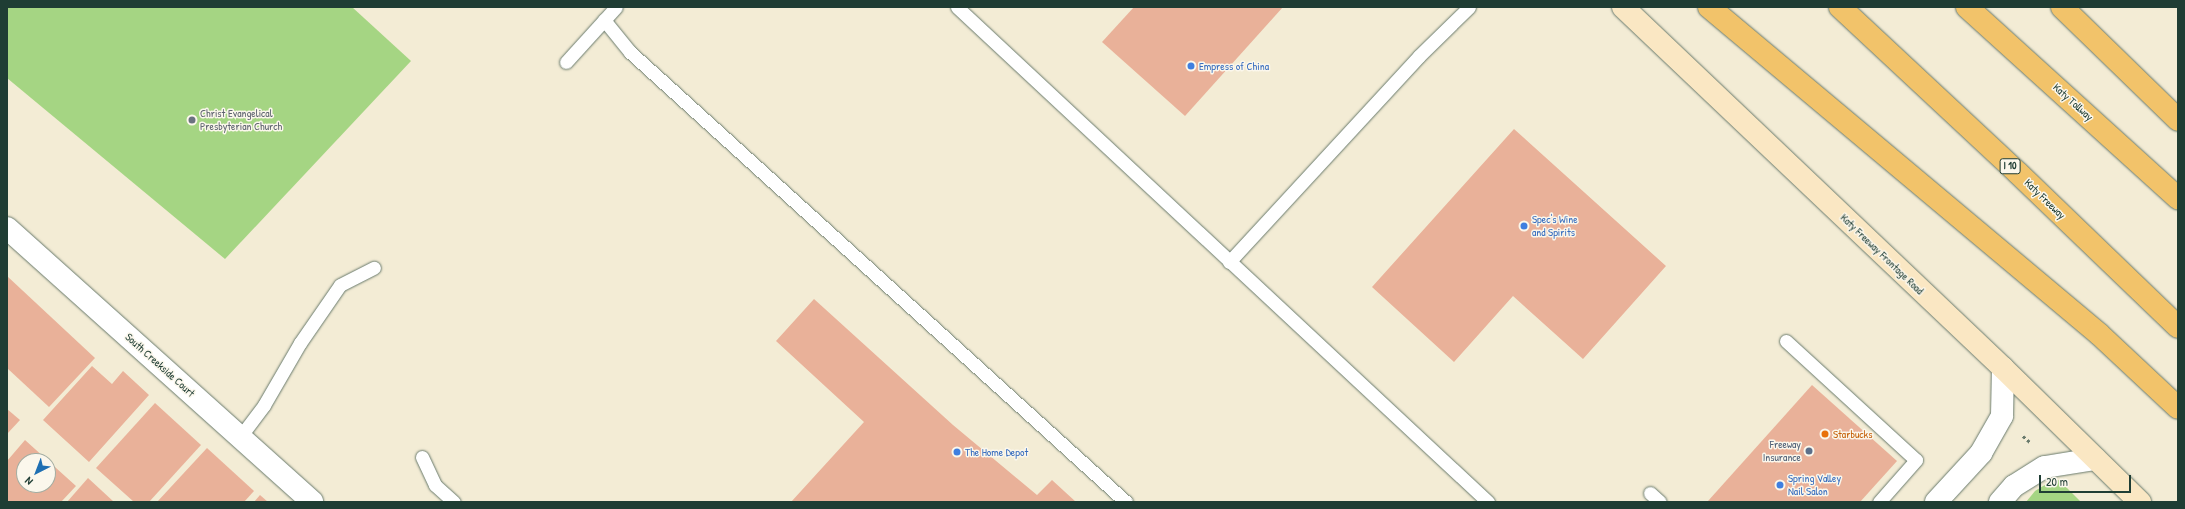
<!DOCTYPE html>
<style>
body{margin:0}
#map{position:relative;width:2185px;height:509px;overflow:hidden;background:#f3ecd5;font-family:"Patrick Hand",sans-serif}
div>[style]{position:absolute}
.green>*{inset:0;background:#a5d583}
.building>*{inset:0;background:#e9b199}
.path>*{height:2.5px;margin-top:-1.25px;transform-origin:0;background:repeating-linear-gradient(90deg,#697a6c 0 3px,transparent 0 6px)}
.roads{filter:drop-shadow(0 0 1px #697a6c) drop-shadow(0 0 1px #697a6c)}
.lane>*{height:13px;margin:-6.5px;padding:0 6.5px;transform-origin:6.5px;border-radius:6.5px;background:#fff}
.street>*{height:22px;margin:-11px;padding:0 11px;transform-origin:11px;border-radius:11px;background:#fff}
.secondary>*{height:22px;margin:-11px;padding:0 11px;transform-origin:11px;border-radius:11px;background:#fae7c3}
.highway>*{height:22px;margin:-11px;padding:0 11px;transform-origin:11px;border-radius:11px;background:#f2c36a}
.dots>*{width:11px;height:11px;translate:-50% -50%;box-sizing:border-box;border:2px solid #fbf7ec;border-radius:50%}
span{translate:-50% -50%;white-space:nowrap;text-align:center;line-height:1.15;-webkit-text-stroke:3px #fbf7ec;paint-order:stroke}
.shield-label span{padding:1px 3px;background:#fbf7ec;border:1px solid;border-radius:3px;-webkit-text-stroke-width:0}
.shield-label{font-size:10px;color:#1f3d34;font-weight:700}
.shop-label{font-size:11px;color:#366cbe}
.left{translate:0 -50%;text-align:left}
.street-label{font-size:11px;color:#1f3d34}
.worship-label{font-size:11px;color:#5b616d}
.food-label{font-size:11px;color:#c56008}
.service-label{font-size:11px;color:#4e5e75}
.right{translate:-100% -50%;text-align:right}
.frame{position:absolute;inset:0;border:8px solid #1f3d34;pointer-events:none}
.north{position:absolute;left:16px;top:453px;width:40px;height:40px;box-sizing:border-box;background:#fbf7ec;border:1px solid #a3ada2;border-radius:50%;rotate:222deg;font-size:11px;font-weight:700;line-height:16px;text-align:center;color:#1f3d34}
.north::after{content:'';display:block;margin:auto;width:14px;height:18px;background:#1f6fb2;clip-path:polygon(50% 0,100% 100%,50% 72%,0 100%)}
.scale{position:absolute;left:2039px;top:475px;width:92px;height:18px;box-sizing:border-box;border:2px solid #1f3d34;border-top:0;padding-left:5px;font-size:12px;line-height:14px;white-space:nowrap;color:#1f3d34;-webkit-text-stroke:3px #fbf7ec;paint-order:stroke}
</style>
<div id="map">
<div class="green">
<i style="clip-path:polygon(7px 7px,352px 7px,411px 61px,225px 259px,7px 78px)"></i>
<i style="clip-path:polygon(2059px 480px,2081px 502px,2026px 502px,2035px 491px,2048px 483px)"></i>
</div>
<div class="building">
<i style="clip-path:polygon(1134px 7px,1283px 7px,1185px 116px,1102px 42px)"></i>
<i style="clip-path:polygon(1514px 129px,1666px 266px,1583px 359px,1513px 296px,1454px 362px,1372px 287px)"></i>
<i style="clip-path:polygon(7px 276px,95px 358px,49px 407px,7px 368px)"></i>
<i style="clip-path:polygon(814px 299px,953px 425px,1037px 495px,1052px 480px,1076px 502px,791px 502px,864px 422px,776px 341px)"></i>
<i style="clip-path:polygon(92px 366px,112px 384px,123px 371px,149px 395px,89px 462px,43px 420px)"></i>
<i style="clip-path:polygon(1812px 385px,1897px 461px,1860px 502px,1709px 502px,1708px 501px)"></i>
<i style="clip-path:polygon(155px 403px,201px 445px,149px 502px,134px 502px,96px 468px)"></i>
<i style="clip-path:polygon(7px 409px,20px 420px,7px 434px)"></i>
<i style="clip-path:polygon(evenodd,25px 440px,76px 486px,61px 502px,7px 502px,7px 461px,25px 440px,24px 461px,48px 461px,48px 485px,24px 485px,24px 461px)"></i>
<i style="clip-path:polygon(207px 448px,254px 491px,244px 502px,157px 502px)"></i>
<i style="clip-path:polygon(88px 478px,114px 502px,67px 502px)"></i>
<i style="clip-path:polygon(260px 495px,268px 502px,254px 502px)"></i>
</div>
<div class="path">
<i style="left:2023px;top:436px;width:11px;rotate:41deg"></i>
</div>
<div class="roads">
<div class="lane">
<i style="left:957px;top:7px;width:726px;rotate:42.99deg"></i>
<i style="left:604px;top:20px;width:41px;rotate:50.9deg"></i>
<i style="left:630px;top:52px;width:670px;rotate:42.22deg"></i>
<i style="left:566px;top:62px;width:74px;rotate:-47.7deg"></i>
<i style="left:1229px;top:262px;width:280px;rotate:-47.3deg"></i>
<i style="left:1419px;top:56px;width:70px;rotate:-44.4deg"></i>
<i style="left:1786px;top:341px;width:176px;rotate:42.5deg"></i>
<i style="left:1916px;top:460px;width:56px;rotate:131.4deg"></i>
<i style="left:240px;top:437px;width:40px;rotate:-53deg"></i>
<i style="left:264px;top:405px;width:72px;rotate:-59.9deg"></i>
<i style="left:300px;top:343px;width:70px;rotate:-55.4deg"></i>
<i style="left:340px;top:285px;width:38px;rotate:-27deg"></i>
<i style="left:422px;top:457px;width:31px;rotate:65deg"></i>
<i style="left:435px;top:485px;width:25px;rotate:42deg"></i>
<i style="left:1650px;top:493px;width:13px;rotate:42deg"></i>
</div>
<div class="street">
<i style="left:7px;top:228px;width:410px;rotate:41.9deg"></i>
<i style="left:1936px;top:502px;width:67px;rotate:-47.4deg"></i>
<i style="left:1981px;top:453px;width:43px;rotate:-60.4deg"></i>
<i style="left:2002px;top:416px;width:48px;rotate:-88.8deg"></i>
<i style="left:2000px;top:502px;width:21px;rotate:-49deg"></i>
<i style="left:2014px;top:486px;width:36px;rotate:-32deg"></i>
<i style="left:2045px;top:467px;width:51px;rotate:-9.1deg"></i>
</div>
<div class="secondary">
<i style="left:1623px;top:7px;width:524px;rotate:43.53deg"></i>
<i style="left:2003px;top:368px;width:192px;rotate:44.4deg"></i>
</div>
<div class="highway">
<i style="left:1709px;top:7px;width:509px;rotate:39.98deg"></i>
<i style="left:2099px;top:334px;width:108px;rotate:43.1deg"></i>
<i style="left:1840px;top:7px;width:243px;rotate:43deg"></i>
<i style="left:2018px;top:173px;width:222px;rotate:43.9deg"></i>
<i style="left:1967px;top:7px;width:285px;rotate:42.2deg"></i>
<i style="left:2062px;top:7px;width:162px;rotate:44.2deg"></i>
</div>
</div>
<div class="dots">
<i style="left:1191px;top:66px;background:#3f7fe0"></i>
<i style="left:192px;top:120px;background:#6b7280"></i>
<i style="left:1524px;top:226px;background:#3f7fe0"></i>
<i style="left:1825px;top:434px;background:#e8710a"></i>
<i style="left:1809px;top:451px;background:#5c6f8a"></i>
<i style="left:957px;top:452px;background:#3f7fe0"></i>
<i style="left:1780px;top:485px;background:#3f7fe0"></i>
</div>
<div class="shield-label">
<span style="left:2010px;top:166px">I 10</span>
</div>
<div class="shop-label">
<span class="left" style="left:1199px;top:66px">Empress of China</span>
<span class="left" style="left:1532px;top:226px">Spec's Wine<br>and Spirits</span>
<span class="left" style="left:965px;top:452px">The Home Depot</span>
<span class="left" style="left:1788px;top:485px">Spring Valley<br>Nail Salon</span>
</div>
<div class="street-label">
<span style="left:2073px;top:102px;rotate:42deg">Katy Tollway</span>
<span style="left:2045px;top:199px;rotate:44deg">Katy Freeway</span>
<span style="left:1882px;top:254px;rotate:44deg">Katy Freeway Frontage Road</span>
<span style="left:160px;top:365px;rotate:42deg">South Creekside Court</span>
</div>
<div class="worship-label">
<span class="left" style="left:200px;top:120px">Christ Evangelical<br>Presbyterian Church</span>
</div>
<div class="food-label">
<span class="left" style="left:1833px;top:434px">Starbucks</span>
</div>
<div class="service-label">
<span class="right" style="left:1801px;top:451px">Freeway<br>Insurance</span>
</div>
<div class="frame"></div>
<div class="north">N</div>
<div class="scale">20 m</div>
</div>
